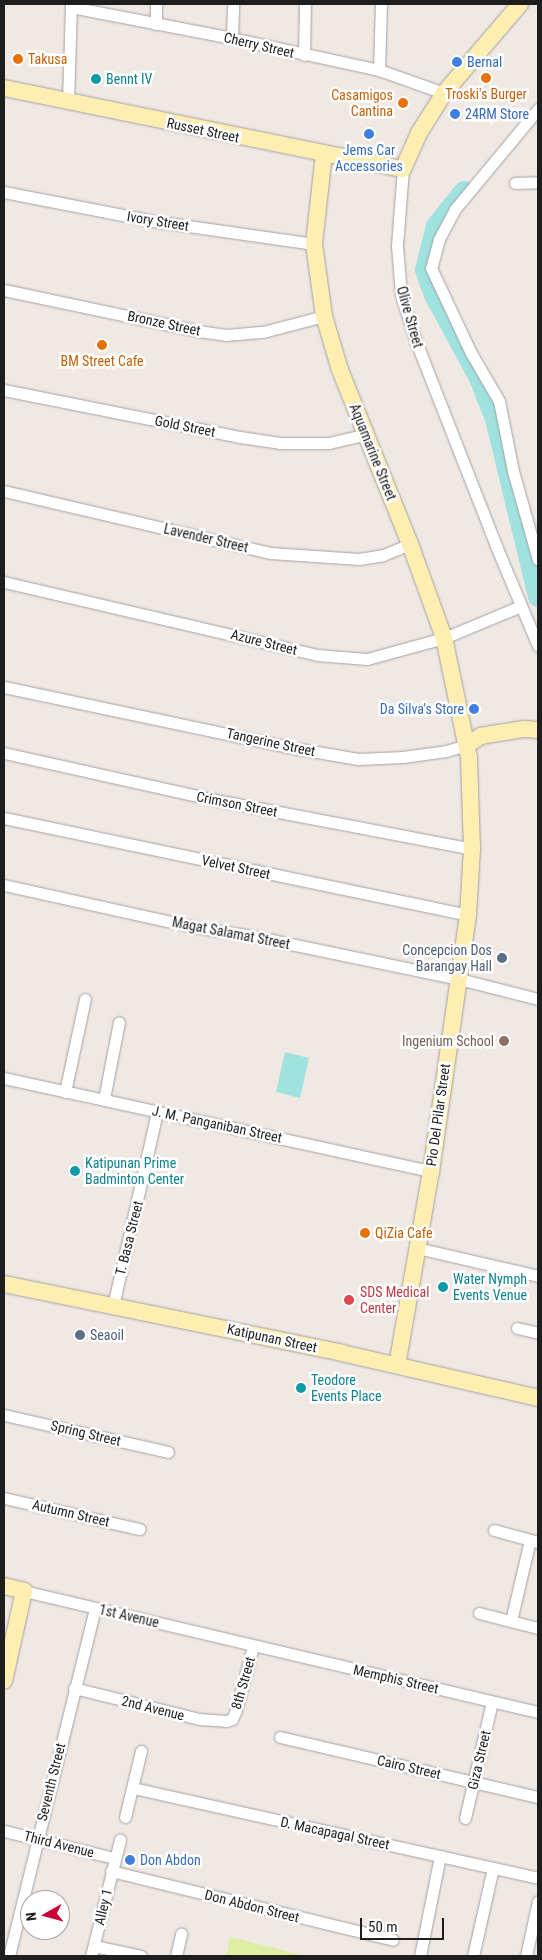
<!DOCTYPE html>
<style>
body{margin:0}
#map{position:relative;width:542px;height:1960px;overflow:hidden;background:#f0e8e3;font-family:"Roboto Condensed",sans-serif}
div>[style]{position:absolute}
.grass>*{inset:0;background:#deefa4}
.water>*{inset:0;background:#9fe2df}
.river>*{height:20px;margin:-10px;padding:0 10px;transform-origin:10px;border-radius:10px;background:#9fe2df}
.roads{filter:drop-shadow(0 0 1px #a2a2a2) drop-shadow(0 0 1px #a2a2a2)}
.street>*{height:11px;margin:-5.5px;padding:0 5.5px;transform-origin:5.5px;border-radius:5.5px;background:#fff}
.secondary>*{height:16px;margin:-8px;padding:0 8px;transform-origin:8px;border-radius:8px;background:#ffeeb2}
.dots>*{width:14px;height:14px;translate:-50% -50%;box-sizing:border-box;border:2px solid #fff;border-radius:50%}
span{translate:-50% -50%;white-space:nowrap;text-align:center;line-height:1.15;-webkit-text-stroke:5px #fff;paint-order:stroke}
.street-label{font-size:14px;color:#1e1e1e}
.food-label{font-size:14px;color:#c56008}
.left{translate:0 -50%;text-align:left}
.right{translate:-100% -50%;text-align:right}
.shop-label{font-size:14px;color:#366cbe}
.culture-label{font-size:14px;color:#0d838f}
.service-label{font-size:14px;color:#4e5e75}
.education-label{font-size:14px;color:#785e54}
.health-label{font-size:14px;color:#be3a42}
.frame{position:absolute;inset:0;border:5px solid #1e1e1e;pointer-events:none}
.north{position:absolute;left:20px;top:1890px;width:50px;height:50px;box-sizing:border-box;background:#fff;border:1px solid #a5a5a5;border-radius:50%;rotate:263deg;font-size:14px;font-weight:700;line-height:20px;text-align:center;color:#1e1e1e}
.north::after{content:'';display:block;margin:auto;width:18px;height:22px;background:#cc0039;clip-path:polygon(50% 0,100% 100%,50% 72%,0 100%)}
.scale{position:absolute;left:360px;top:1918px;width:84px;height:22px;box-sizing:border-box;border:2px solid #1e1e1e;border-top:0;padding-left:6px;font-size:15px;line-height:18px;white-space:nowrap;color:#1e1e1e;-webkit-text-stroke:4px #fff;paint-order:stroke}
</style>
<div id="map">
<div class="grass">
<i style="clip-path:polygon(230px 1937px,306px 1956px,226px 1956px)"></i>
</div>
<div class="water">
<i style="clip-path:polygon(285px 1052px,309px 1058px,300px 1098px,276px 1092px)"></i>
</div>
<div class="river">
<i style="left:464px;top:191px;width:45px;rotate:128.7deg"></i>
<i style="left:436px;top:226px;width:45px;rotate:104deg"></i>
<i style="left:425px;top:270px;width:27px;rotate:70deg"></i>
<i style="left:434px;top:295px;width:94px;rotate:61.5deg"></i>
<i style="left:479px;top:378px;width:44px;rotate:68.7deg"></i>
<i style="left:495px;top:419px;width:183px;rotate:76.4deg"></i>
</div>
<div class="roads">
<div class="street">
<i style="left:71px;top:7px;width:164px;rotate:10.9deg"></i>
<i style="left:232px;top:38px;width:150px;rotate:12.3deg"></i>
<i style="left:379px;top:70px;width:69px;rotate:19.5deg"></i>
<i style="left:156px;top:24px;width:20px;rotate:-90deg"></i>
<i style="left:232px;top:38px;width:34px;rotate:-88deg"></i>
<i style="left:304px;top:55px;width:51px;rotate:-88.9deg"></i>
<i style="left:379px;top:70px;width:66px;rotate:-88.3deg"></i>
<i style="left:68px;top:101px;width:97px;rotate:-88.2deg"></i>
<i style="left:538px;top:109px;width:130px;rotate:129.7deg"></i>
<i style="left:455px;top:209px;width:34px;rotate:118deg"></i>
<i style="left:439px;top:239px;width:30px;rotate:105deg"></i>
<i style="left:431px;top:268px;width:94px;rotate:64.8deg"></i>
<i style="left:471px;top:353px;width:56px;rotate:59.7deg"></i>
<i style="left:499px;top:401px;width:71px;rotate:78.7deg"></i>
<i style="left:513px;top:471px;width:92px;rotate:74.3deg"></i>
<i style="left:403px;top:169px;width:77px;rotate:94.5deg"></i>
<i style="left:397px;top:246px;width:49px;rotate:85.3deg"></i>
<i style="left:401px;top:295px;width:46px;rotate:72.3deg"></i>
<i style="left:415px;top:339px;width:222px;rotate:68.6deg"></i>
<i style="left:496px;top:546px;width:108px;rotate:67.2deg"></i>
<i style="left:515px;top:183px;width:23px;rotate:-2deg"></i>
<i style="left:4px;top:192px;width:152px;rotate:11deg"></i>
<i style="left:153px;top:221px;width:163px;rotate:8.1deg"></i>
<i style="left:4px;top:290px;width:198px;rotate:11.9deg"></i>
<i style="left:198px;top:331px;width:28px;rotate:8deg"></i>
<i style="left:226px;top:335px;width:37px;rotate:-5deg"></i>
<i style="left:263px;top:332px;width:63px;rotate:-14.7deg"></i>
<i style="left:4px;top:390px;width:241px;rotate:11.3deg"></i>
<i style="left:240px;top:437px;width:40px;rotate:8.5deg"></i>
<i style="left:280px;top:443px;width:49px"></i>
<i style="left:329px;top:443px;width:39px;rotate:-13deg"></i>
<i style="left:4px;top:491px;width:273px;rotate:13.1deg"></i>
<i style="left:270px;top:553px;width:89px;rotate:3.9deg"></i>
<i style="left:359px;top:559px;width:24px;rotate:-9deg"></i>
<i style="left:383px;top:555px;width:29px;rotate:-22deg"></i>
<i style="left:4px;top:582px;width:321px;rotate:13.1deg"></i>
<i style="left:317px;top:655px;width:50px;rotate:4.6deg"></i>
<i style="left:367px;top:659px;width:80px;rotate:-15.3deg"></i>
<i style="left:444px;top:638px;width:83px;rotate:-22.6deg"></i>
<i style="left:4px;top:687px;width:301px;rotate:11.9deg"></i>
<i style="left:299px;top:749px;width:60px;rotate:9.6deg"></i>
<i style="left:358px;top:759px;width:45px;rotate:-2.5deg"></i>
<i style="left:403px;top:757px;width:43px;rotate:-7.9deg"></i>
<i style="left:446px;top:751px;width:22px;rotate:-16deg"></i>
<i style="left:4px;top:753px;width:222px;rotate:12.5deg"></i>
<i style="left:221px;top:801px;width:256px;rotate:10.8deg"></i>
<i style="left:4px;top:818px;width:474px;rotate:11.8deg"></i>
<i style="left:4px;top:885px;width:195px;rotate:12.5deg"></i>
<i style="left:194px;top:927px;width:59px;rotate:8.8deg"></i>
<i style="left:252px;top:936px;width:211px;rotate:11.7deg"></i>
<i style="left:459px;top:979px;width:81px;rotate:14.2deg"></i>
<i style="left:4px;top:1078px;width:437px;rotate:12.3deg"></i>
<i style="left:65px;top:1092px;width:95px;rotate:-77.9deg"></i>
<i style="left:104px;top:1099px;width:78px;rotate:-79deg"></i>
<i style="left:417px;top:1248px;width:124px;rotate:13deg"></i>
<i style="left:113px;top:1306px;width:199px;rotate:-77.2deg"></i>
<i style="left:517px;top:1328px;width:22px;rotate:13deg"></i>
<i style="left:4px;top:1415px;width:168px;rotate:12.7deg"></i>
<i style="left:4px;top:1498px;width:139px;rotate:12.9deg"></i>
<i style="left:494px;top:1530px;width:46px;rotate:15.3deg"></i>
<i style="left:24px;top:1591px;width:528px;rotate:13.25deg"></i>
<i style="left:479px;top:1613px;width:61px;rotate:14.3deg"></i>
<i style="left:511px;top:1621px;width:83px;rotate:-76.8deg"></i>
<i style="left:74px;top:1688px;width:129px;rotate:13.9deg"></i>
<i style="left:199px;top:1719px;width:27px;rotate:4deg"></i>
<i style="left:226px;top:1721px;width:6px;rotate:-18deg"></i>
<i style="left:232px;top:1719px;width:10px;rotate:-66deg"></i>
<i style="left:236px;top:1710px;width:66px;rotate:-75.1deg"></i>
<i style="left:280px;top:1737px;width:265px;rotate:13.1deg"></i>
<i style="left:133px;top:1788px;width:415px;rotate:12.5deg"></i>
<i style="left:125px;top:1817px;width:68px;rotate:-76.4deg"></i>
<i style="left:465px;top:1818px;width:119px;rotate:-76.9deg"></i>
<i style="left:4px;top:1831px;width:113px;rotate:13.8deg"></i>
<i style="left:111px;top:1871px;width:290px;rotate:13.7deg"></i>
<i style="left:94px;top:1946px;width:48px;rotate:12deg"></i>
<i style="left:9px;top:1956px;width:358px;rotate:-76.1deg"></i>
<i style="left:91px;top:1956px;width:120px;rotate:-76deg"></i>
<i style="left:176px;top:1956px;width:23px;rotate:-77deg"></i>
<i style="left:420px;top:1956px;width:102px;rotate:-78.7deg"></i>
<i style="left:473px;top:1956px;width:90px;rotate:-77.2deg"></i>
<i style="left:526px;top:1956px;width:56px;rotate:-77.7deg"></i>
</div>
<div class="secondary">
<i style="left:4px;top:88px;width:407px;rotate:11.5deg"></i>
<i style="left:403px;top:169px;width:39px;rotate:-66deg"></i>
<i style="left:419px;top:133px;width:47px;rotate:-58deg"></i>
<i style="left:444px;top:93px;width:117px;rotate:-49.5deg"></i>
<i style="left:324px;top:153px;width:92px;rotate:96.3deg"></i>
<i style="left:314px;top:244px;width:73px;rotate:82.1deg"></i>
<i style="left:324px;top:316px;width:56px;rotate:73.5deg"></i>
<i style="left:340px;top:370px;width:188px;rotate:68.1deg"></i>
<i style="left:410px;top:544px;width:100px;rotate:70.1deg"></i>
<i style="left:444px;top:638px;width:123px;rotate:78.2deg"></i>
<i style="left:469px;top:758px;width:91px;rotate:88.1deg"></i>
<i style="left:472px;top:849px;width:66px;rotate:93.5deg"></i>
<i style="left:468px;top:915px;width:259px;rotate:98.2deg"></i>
<i style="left:431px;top:1171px;width:197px;rotate:99.9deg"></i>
<i style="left:467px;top:745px;width:17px;rotate:-33deg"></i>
<i style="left:481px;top:736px;width:11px;rotate:-10deg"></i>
<i style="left:492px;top:734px;width:33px;rotate:-9deg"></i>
<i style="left:525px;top:729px;width:13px;rotate:4deg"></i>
<i style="left:4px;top:1284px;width:345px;rotate:11.5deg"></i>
<i style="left:342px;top:1353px;width:201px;rotate:12.9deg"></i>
<i style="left:4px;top:1586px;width:21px;rotate:14deg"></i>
<i style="left:24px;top:1591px;width:92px;rotate:102.5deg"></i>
</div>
</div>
<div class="dots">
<i style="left:18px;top:59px;background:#e8710a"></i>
<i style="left:457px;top:62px;background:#3f7fe0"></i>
<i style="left:486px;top:78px;background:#e8710a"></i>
<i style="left:96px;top:79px;background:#0f9aa8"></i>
<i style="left:403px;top:103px;background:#e8710a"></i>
<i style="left:455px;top:114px;background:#3f7fe0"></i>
<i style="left:369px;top:134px;background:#3f7fe0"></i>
<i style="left:102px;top:345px;background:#e8710a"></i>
<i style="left:474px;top:709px;background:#3f7fe0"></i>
<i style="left:502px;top:958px;background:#5c6f8a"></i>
<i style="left:504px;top:1041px;background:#8d6e63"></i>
<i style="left:75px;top:1171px;background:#0f9aa8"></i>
<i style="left:365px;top:1233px;background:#e8710a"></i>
<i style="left:443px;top:1287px;background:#0f9aa8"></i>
<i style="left:349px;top:1300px;background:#e0444e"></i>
<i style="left:80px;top:1335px;background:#5c6f8a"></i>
<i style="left:301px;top:1388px;background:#0f9aa8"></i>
<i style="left:130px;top:1860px;background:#3f7fe0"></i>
</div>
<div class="street-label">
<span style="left:259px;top:45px;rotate:13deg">Cherry Street</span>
<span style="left:203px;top:130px;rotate:12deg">Russet Street</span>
<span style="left:158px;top:221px;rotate:9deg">Ivory Street</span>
<span style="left:410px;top:317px;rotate:74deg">Olive Street</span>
<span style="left:164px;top:323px;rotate:12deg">Bronze Street</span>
<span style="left:185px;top:426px;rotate:11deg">Gold Street</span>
<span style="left:373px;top:452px;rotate:68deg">Aquamarine Street</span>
<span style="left:206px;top:538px;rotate:13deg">Lavender Street</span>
<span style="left:264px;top:642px;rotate:14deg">Azure Street</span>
<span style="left:271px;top:742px;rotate:12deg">Tangerine Street</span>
<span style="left:237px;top:804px;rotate:11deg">Crimson Street</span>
<span style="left:236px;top:867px;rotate:12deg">Velvet Street</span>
<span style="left:231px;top:933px;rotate:11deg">Magat Salamat Street</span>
<span style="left:438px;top:1115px;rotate:-82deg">Pio Del Pilar Street</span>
<span style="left:217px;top:1124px;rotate:12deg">J. M. Panganiban Street</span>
<span style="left:129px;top:1238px;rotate:-76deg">T. Basa Street</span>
<span style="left:272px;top:1338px;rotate:12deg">Katipunan Street</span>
<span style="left:86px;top:1433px;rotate:13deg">Spring Street</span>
<span style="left:71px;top:1513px;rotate:13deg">Autumn Street</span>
<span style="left:129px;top:1616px;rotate:13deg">1st Avenue</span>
<span style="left:396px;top:1679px;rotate:13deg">Memphis Street</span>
<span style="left:243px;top:1683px;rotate:-74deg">8th Street</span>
<span style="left:153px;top:1708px;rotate:14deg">2nd Avenue</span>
<span style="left:479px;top:1760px;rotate:-77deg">Giza Street</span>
<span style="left:409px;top:1767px;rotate:13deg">Cairo Street</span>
<span style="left:51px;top:1782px;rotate:-76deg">Seventh Street</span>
<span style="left:335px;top:1833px;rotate:12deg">D. Macapagal Street</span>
<span style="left:59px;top:1844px;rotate:14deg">Third Avenue</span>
<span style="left:252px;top:1906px;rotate:14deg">Don Abdon Street</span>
<span style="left:103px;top:1907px;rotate:-77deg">Alley 1</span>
</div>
<div class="food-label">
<span class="left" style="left:28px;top:59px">Takusa</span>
<span style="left:486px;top:94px">Troski's Burger</span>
<span class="right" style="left:393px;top:103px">Casamigos<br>Cantina</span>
<span style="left:102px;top:361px">BM Street Cafe</span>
<span class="left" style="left:375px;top:1233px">QiZia Cafe</span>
</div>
<div class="shop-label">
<span class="left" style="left:467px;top:62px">Bernal</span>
<span class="left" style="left:465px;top:114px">24RM Store</span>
<span style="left:369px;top:158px">Jems Car<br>Accessories</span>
<span class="right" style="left:464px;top:709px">Da Silva's Store</span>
<span class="left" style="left:140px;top:1860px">Don Abdon</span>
</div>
<div class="culture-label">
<span class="left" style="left:106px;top:79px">Bennt IV</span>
<span class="left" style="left:85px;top:1171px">Katipunan Prime<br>Badminton Center</span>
<span class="left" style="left:453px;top:1287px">Water Nymph<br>Events Venue</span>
<span class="left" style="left:311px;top:1388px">Teodore<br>Events Place</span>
</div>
<div class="service-label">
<span class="right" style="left:492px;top:958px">Concepcion Dos<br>Barangay Hall</span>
<span class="left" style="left:90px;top:1335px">Seaoil</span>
</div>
<div class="education-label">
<span class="right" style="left:494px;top:1041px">Ingenium School</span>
</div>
<div class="health-label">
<span class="left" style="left:360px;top:1300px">SDS Medical<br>Center</span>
</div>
<div class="frame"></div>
<div class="north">N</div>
<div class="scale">50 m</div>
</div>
